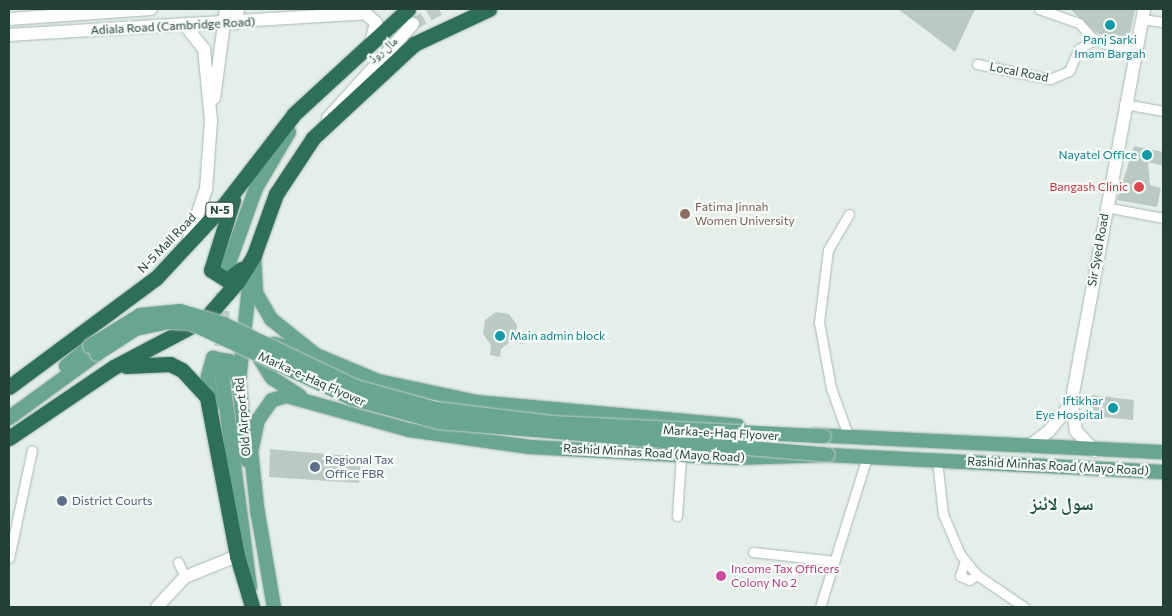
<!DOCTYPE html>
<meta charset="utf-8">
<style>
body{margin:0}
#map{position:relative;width:1172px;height:616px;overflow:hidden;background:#e5efe9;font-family:Commissioner,"Noto Naskh Arabic",sans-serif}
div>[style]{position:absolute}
.building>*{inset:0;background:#bacac2}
.secondary-tunnel>*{height:12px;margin-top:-6px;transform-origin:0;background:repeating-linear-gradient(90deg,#beccc5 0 12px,transparent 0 18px)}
.primary-tunnel>*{height:14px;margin-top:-7px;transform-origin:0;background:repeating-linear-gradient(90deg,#beccc5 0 14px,transparent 0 21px)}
.roads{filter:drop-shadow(0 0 1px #a7b8b0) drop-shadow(0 0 1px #a7b8b0)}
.street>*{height:9px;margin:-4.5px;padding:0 4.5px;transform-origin:4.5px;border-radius:4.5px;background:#fff}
.secondary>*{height:12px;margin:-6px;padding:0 6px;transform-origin:6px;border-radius:6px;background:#fff}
.primary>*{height:14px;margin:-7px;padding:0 7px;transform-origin:7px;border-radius:7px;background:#68a68f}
.highway>*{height:15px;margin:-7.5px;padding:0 7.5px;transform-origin:7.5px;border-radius:7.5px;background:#2d6f5a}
.bridges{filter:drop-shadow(0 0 1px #c1cac7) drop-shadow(0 0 1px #c1cac7)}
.primary-bridge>*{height:14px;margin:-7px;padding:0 7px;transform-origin:7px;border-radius:7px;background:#68a68f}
.dots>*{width:14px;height:14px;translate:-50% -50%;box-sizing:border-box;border:2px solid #f6fbf8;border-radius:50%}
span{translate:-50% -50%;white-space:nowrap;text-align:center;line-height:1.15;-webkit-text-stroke:4.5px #f6fbf8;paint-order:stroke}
.shield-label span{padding:1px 4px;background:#f6fbf8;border:1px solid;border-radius:4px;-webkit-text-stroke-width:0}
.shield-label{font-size:11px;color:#234236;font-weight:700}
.street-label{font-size:12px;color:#234236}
.culture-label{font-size:12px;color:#0d838f}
.right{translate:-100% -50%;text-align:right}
.left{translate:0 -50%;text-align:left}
.health-label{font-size:12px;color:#be3a42}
.education-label{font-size:12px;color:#785e54}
.service-label{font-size:12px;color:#4e5e75}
.hotel-label{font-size:12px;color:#b23c85}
.district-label{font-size:18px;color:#1d5541;font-weight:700}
.frame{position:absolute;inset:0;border:10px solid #234236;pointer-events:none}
</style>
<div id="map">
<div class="building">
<i style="clip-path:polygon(898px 9px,975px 9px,955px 52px)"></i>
<i style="clip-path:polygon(1070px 9px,1135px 9px,1128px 44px,1095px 32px)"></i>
<i style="clip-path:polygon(1134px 146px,1163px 152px,1163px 166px,1148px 162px,1150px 185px,1161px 188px,1157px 207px,1117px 200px)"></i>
<i style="clip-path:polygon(496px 312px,509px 314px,517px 325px,515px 338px,501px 349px,500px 357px,490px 355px,491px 345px,483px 334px,485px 320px)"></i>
<i style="clip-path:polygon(1092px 395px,1134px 400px,1133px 420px,1092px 416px)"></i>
<i style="clip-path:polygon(270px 449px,361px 457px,359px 483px,269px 477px)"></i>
</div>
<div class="secondary-tunnel">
<i style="left:413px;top:24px;width:31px;rotate:-29deg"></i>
</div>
<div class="primary-tunnel">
<i style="left:221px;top:367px;width:74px;rotate:-88.5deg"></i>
</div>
<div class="roads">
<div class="street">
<i style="left:1039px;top:9px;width:42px;rotate:19.3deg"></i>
<i style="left:1079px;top:23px;width:20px;rotate:49deg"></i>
<i style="left:1092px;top:38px;width:21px;rotate:23deg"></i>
<i style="left:1111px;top:46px;width:25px;rotate:14deg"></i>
<i style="left:1142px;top:19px;width:21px;rotate:8deg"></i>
<i style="left:977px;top:64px;width:75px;rotate:11.6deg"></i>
<i style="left:1050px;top:79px;width:21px;rotate:-23deg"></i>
<i style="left:1069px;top:71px;width:24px;rotate:-66deg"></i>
<i style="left:1079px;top:49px;width:19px;rotate:-32deg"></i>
<i style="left:1124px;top:104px;width:40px;rotate:10deg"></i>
<i style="left:1105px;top:207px;width:59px;rotate:10.7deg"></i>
<i style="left:849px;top:214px;width:42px;rotate:120.3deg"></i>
<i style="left:828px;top:250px;width:73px;rotate:97.1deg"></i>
<i style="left:819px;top:322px;width:67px;rotate:79.7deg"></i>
<i style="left:831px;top:388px;width:53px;rotate:70.2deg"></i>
<i style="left:937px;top:460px;width:54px;rotate:83.7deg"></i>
<i style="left:943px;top:514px;width:43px;rotate:67deg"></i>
<i style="left:960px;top:554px;width:27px;rotate:51deg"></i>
<i style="left:977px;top:575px;width:9px;rotate:148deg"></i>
<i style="left:969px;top:580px;width:10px;rotate:-156deg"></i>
<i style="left:960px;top:576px;width:16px;rotate:-72deg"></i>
<i style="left:677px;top:516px;width:60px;rotate:-86.2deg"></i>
<i style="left:753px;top:552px;width:82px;rotate:6.3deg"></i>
<i style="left:9px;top:558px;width:110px;rotate:-78deg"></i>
<i style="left:178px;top:562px;width:17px;rotate:65deg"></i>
<i style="left:977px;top:575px;width:57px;rotate:34.2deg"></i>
<i style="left:820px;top:607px;width:157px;rotate:-72.6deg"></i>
</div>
<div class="secondary">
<i style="left:9px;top:19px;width:142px;rotate:-4deg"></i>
<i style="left:236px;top:23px;width:14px;rotate:-82deg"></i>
<i style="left:185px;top:25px;width:31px;rotate:52deg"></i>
<i style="left:204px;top:49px;width:72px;rotate:84.4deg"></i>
<i style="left:211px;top:121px;width:68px;rotate:94.2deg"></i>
<i style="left:206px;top:189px;width:53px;rotate:108.8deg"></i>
<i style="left:9px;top:35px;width:357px;rotate:-3.5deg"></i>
<i style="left:365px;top:13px;width:15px;rotate:42deg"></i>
<i style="left:376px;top:23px;width:16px;rotate:104deg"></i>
<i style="left:214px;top:98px;width:90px;rotate:-82.3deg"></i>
<i style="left:328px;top:118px;width:127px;rotate:-47.9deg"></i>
<i style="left:1028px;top:447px;width:26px;rotate:-37deg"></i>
<i style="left:1049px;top:431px;width:35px;rotate:-51deg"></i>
<i style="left:1095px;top:451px;width:28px;rotate:-134deg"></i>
<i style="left:1076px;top:431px;width:27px;rotate:-100deg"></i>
<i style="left:1071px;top:404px;width:402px;rotate:-79.5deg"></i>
<i style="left:157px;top:607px;width:41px;rotate:-47deg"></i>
<i style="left:185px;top:577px;width:56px;rotate:-22deg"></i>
</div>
<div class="primary">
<i style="left:254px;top:255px;width:38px;rotate:87deg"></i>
<i style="left:256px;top:293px;width:30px;rotate:60deg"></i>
<i style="left:271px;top:319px;width:58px;rotate:38.7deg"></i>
<i style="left:316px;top:355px;width:67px;rotate:22.8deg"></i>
<i style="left:378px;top:381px;width:100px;rotate:12.1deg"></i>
<i style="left:476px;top:402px;width:263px;rotate:5.2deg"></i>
<i style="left:225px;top:274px;width:91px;rotate:-70.2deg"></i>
<i style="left:256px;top:188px;width:65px;rotate:-59.5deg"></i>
<i style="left:66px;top:366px;width:31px;rotate:-40deg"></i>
<i style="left:221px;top:367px;width:222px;rotate:82.5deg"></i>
<i style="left:300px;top:396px;width:33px;rotate:-147deg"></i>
<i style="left:272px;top:378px;width:22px;rotate:-122deg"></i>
<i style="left:260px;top:359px;width:9px;rotate:-77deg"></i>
<i style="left:262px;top:350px;width:13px;rotate:-27deg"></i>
<i style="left:274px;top:344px;width:31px;rotate:13deg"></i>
<i style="left:212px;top:406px;width:30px;rotate:-98deg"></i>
<i style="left:208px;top:376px;width:19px;rotate:-74deg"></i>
<i style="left:213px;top:358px;width:16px;rotate:11deg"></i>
<i style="left:229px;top:361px;width:21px;rotate:62deg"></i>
<i style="left:9px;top:418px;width:109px;rotate:-36deg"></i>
<i style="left:814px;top:435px;width:349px;rotate:2.8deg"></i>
<i style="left:247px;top:460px;width:79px;rotate:-95.8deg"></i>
<i style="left:239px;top:381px;width:104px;rotate:-83.9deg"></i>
<i style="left:257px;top:508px;width:100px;rotate:80.3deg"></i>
<i style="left:258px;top:516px;width:64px;rotate:-96.2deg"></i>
<i style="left:251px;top:452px;width:33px;rotate:-78deg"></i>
<i style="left:258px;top:420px;width:24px;rotate:-55deg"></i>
<i style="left:272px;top:400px;width:16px;rotate:-15deg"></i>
<i style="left:287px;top:396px;width:128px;rotate:15.5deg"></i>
<i style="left:410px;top:430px;width:121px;rotate:8.1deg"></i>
<i style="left:530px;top:447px;width:205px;rotate:3.1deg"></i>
<i style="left:735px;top:458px;width:93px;rotate:-1.8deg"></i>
<i style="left:828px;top:455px;width:335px;rotate:2.9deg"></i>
</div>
<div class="highway">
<i style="left:233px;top:200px;width:73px;rotate:107.4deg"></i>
<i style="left:211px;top:270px;width:19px;rotate:32deg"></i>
<i style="left:227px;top:280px;width:18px;rotate:-38deg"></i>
<i style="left:126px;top:366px;width:44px;rotate:-2.6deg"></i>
<i style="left:170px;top:364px;width:13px;rotate:27deg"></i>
<i style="left:182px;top:370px;width:37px;rotate:47deg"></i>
<i style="left:207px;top:397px;width:162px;rotate:79.3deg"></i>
<i style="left:237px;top:556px;width:52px;rotate:73.3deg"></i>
<i style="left:9px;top:387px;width:183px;rotate:-36.6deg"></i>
<i style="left:156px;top:278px;width:98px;rotate:-47.1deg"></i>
<i style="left:223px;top:206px;width:116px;rotate:-52.3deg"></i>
<i style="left:294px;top:114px;width:155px;rotate:-42.6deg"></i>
<i style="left:9px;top:438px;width:127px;rotate:-34.1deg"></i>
<i style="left:114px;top:367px;width:103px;rotate:-27.8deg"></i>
<i style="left:205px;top:319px;width:50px;rotate:-49deg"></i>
<i style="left:238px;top:281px;width:31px;rotate:-58deg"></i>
<i style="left:254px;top:255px;width:65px;rotate:-70.2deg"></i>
<i style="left:276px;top:194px;width:67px;rotate:-56.5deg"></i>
<i style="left:313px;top:138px;width:138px;rotate:-42.9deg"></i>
<i style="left:414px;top:44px;width:83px;rotate:-25deg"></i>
</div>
</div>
<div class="bridges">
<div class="primary-bridge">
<i style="left:90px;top:346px;width:59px;rotate:-31.8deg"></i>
<i style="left:140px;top:315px;width:40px;rotate:-5.7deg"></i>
<i style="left:180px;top:311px;width:46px;rotate:16.5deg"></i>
<i style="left:224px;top:324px;width:146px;rotate:25.5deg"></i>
<i style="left:356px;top:387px;width:83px;rotate:15.4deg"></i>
<i style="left:436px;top:409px;width:119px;rotate:6.8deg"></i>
<i style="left:554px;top:423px;width:270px;rotate:2.8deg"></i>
<i style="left:97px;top:354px;width:46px;rotate:-32.7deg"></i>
<i style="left:136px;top:329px;width:35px;rotate:-12deg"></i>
<i style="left:170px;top:322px;width:20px;rotate:3deg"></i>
<i style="left:190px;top:323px;width:180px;rotate:25deg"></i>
<i style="left:353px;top:399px;width:89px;rotate:15deg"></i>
<i style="left:439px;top:422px;width:390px;rotate:4.8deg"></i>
</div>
</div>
<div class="dots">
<i style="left:1110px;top:25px;background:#0f9aa8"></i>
<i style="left:1147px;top:155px;background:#0f9aa8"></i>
<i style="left:1139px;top:187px;background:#e0444e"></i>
<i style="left:685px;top:214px;background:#8d6e63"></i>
<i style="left:500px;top:336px;background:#0f9aa8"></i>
<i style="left:1113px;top:408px;background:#0f9aa8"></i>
<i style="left:315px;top:467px;background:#5c6f8a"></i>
<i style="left:62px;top:501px;background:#5c6f8a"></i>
<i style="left:721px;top:576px;background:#d1479c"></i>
</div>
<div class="shield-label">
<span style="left:220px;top:210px">N-5</span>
</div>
<div class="street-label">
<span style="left:173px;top:26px;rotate:-3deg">Adiala Road (Cambridge Road)</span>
<span style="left:383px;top:50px;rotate:-41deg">مال روڈ</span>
<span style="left:1019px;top:72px;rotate:11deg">Local Road</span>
<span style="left:167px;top:243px;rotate:-46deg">N-5 Mall Road</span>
<span style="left:1098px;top:250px;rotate:-80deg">Sir Syed Road</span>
<span style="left:312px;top:379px;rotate:24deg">Marka-e-Haq Flyover</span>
<span style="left:243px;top:417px;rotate:-95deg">Old Airport Rd</span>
<span style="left:721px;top:433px;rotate:3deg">Marka-e-Haq Flyover</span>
<span style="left:654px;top:453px;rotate:3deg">Rashid Minhas Road (Mayo Road)</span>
<span style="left:1058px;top:466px;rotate:3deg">Rashid Minhas Road (Mayo Road)</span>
</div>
<div class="culture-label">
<span style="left:1110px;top:47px">Panj Sarki<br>Imam Bargah</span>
<span class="right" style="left:1137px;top:155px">Nayatel Office</span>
<span class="left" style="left:510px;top:336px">Main admin block</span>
<span class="right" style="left:1103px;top:408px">Iftikhar<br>Eye Hospital</span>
</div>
<div class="health-label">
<span class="right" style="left:1128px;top:187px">Bangash Clinic</span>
</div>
<div class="education-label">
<span class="left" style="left:695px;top:214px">Fatima Jinnah<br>Women University</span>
</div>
<div class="service-label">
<span class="left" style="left:325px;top:467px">Regional Tax<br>Office FBR</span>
<span class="left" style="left:72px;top:501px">District Courts</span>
</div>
<div class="hotel-label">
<span class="left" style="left:731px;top:576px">Income Tax Officers<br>Colony No 2</span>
</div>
<div class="district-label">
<span style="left:1062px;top:503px">سول لائنز</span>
</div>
<div class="frame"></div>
</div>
